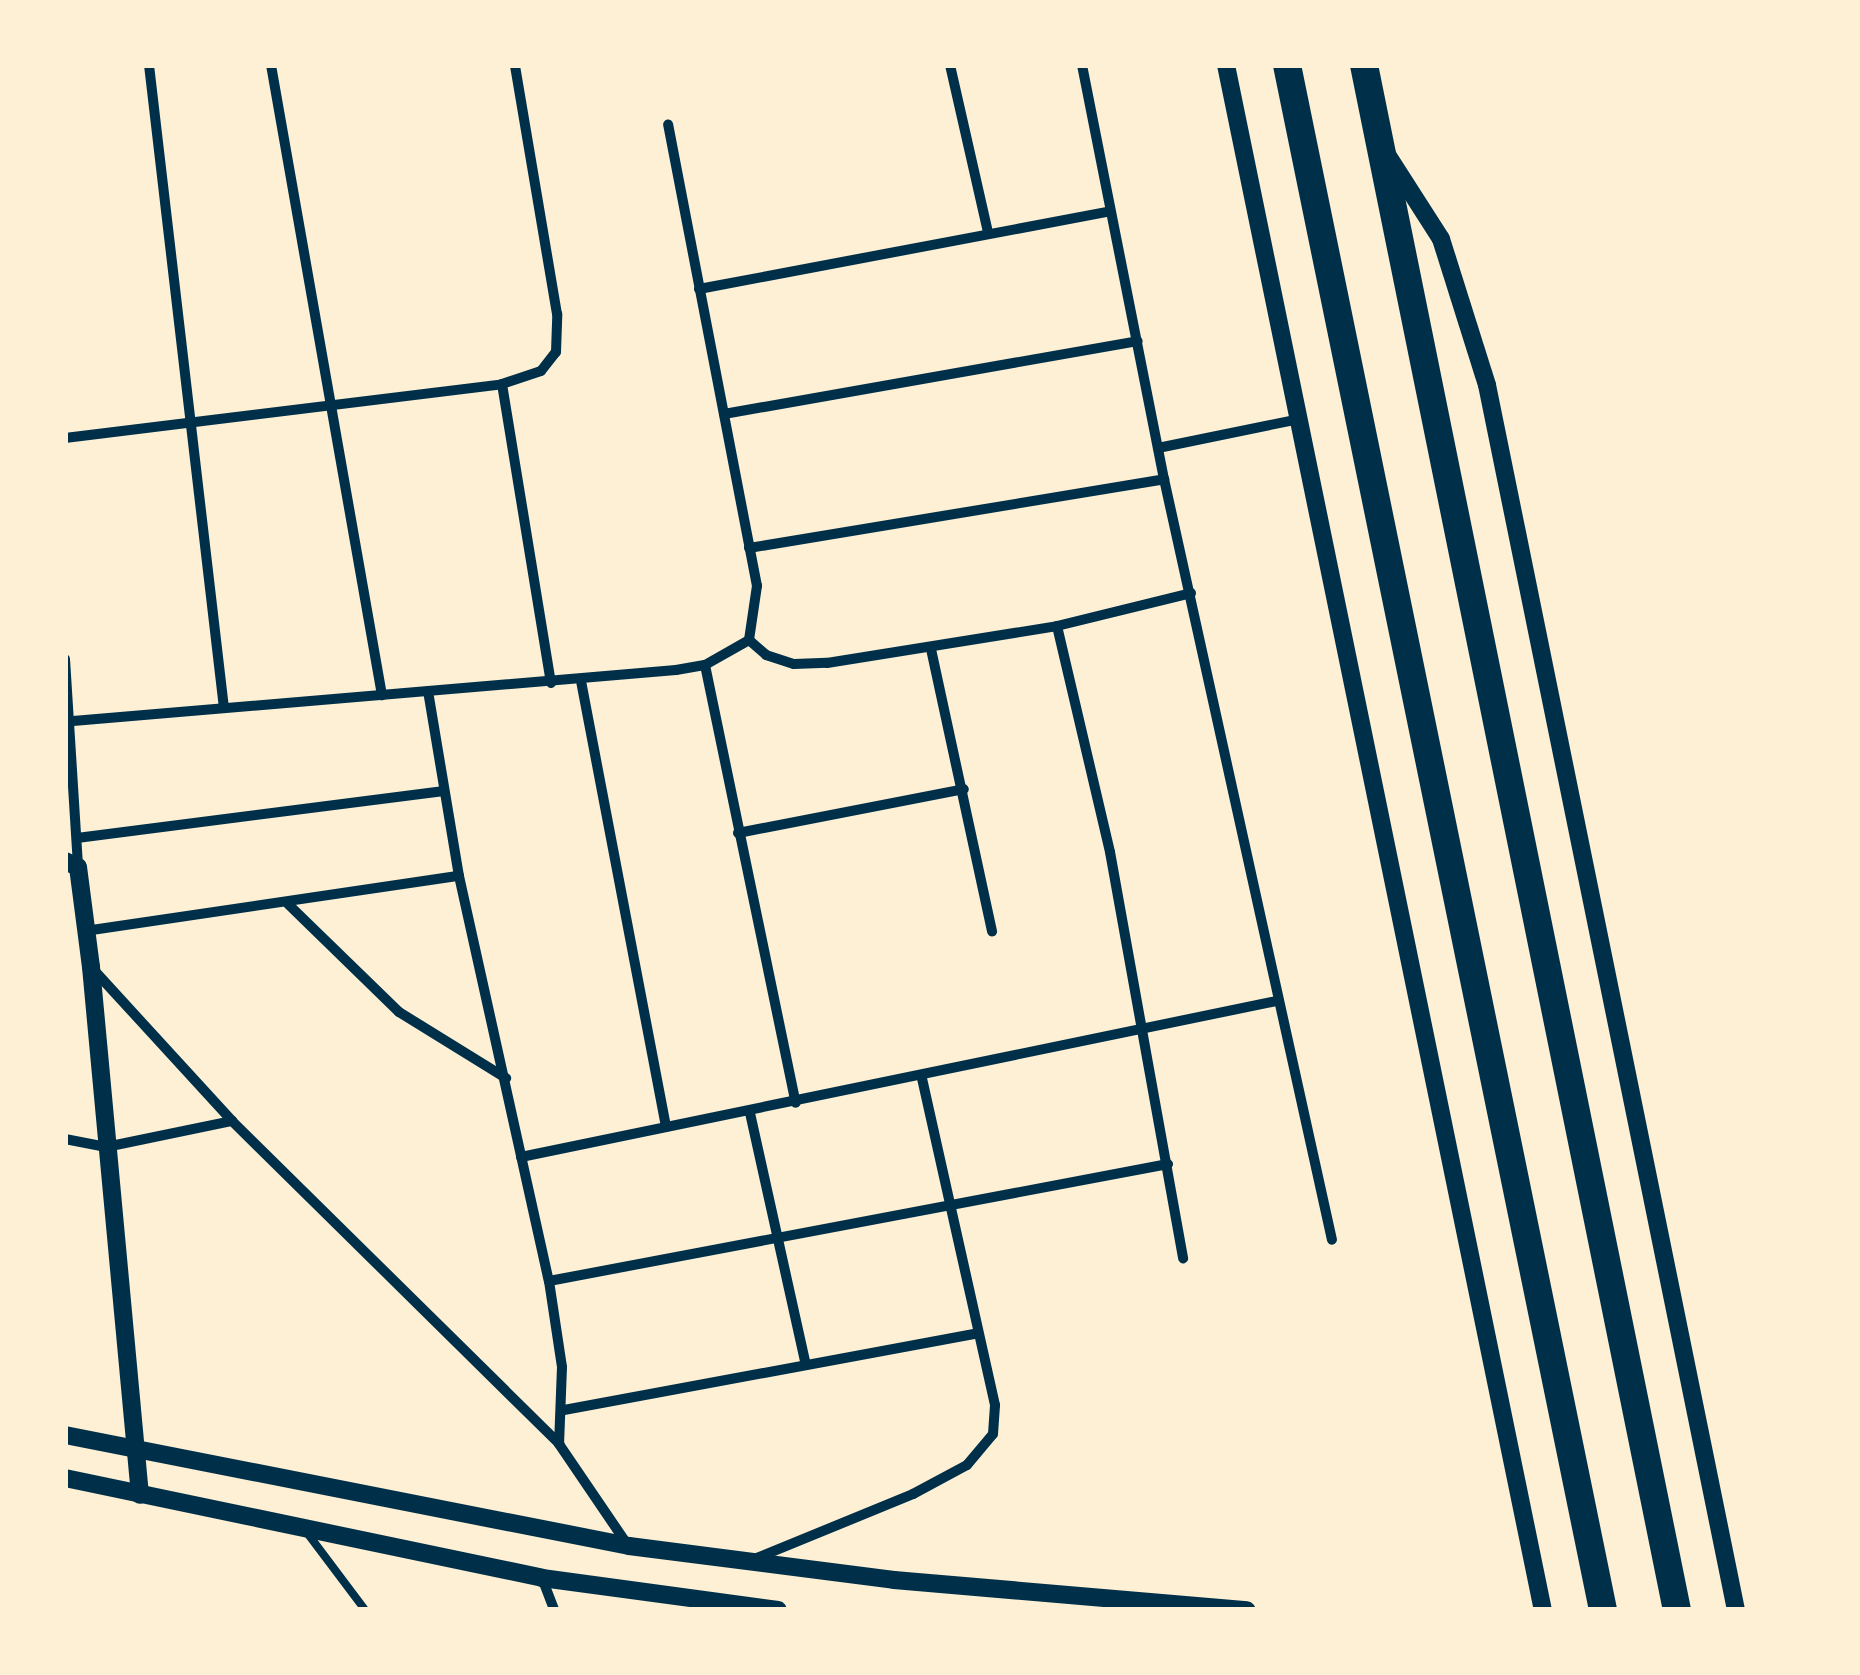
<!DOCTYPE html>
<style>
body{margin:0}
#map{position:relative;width:1860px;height:1675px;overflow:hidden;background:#fdf0d5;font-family:Commissioner,sans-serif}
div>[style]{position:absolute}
.service>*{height:8px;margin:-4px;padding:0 4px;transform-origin:4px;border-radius:4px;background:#003049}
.minor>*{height:10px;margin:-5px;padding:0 5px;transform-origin:5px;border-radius:5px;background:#003049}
.tertiary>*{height:18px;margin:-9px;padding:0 9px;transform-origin:9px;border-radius:9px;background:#003049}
.trunk>*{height:28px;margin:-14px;padding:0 14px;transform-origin:14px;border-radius:14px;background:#003049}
span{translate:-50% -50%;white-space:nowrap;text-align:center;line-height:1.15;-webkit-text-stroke:8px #fdf0d5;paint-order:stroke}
.frame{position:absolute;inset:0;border:68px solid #fdf0d5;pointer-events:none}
</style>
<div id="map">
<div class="service">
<i style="left:308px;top:1534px;width:95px;rotate:53.1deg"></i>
</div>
<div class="minor">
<i style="left:149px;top:65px;width:647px;rotate:83.35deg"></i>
<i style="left:271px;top:65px;width:640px;rotate:80.01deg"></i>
<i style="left:950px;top:65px;width:171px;rotate:77.2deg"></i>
<i style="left:1082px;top:65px;width:422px;rotate:78.8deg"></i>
<i style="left:1164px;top:479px;width:779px;rotate:77.55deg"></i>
<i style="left:699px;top:289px;width:418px;rotate:-10.7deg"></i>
<i style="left:502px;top:384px;width:303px;rotate:80.7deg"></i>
<i style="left:724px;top:414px;width:420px;rotate:-10deg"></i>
<i style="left:65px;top:438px;width:440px;rotate:-7deg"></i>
<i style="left:502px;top:384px;width:41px;rotate:-18.4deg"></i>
<i style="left:541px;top:371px;width:24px;rotate:-52deg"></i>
<i style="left:556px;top:352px;width:38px;rotate:-88deg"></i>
<i style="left:557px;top:314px;width:253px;rotate:-99.6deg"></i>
<i style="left:1158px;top:448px;width:144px;rotate:-11.6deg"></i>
<i style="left:749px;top:548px;width:421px;rotate:-9.4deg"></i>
<i style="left:1057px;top:626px;width:232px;rotate:76.8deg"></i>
<i style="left:1110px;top:852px;width:413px;rotate:79.8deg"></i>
<i style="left:749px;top:640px;width:23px;rotate:41deg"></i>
<i style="left:766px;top:655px;width:29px;rotate:18deg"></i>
<i style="left:794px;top:664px;width:33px;rotate:-2deg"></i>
<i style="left:827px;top:663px;width:233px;rotate:-9.1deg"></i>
<i style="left:1057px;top:626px;width:138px;rotate:-13.8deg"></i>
<i style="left:931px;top:649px;width:289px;rotate:77.8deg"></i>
<i style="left:65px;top:659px;width:208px;rotate:86.4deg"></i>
<i style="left:705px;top:665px;width:447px;rotate:78.3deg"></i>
<i style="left:581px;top:681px;width:454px;rotate:79.2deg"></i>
<i style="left:428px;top:691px;width:188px;rotate:80.5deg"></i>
<i style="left:459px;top:876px;width:415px;rotate:77.5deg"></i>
<i style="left:549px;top:1281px;width:87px;rotate:81.4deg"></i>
<i style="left:562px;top:1367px;width:77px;rotate:92.2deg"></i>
<i style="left:73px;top:721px;width:605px;rotate:-4.83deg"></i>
<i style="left:676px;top:670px;width:29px;rotate:-10deg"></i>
<i style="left:705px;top:665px;width:51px;rotate:-29.6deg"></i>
<i style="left:749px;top:640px;width:55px;rotate:-81.6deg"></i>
<i style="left:757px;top:586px;width:470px;rotate:-100.9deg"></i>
<i style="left:738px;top:833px;width:230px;rotate:-11deg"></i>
<i style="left:77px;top:838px;width:370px;rotate:-7.3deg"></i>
<i style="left:288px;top:904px;width:155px;rotate:44.2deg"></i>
<i style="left:399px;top:1012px;width:126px;rotate:31.7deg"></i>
<i style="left:85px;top:931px;width:378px;rotate:-8.4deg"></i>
<i style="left:92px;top:968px;width:207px;rotate:47.5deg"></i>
<i style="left:232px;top:1121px;width:460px;rotate:44.6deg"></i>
<i style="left:559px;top:1444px;width:121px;rotate:55.8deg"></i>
<i style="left:750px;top:1113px;width:258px;rotate:77.5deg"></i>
<i style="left:65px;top:1139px;width:42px;rotate:11deg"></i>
<i style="left:106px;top:1147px;width:129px;rotate:-11.7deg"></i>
<i style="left:521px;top:1157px;width:771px;rotate:-11.67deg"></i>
<i style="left:549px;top:1281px;width:630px;rotate:-10.7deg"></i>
<i style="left:564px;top:1410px;width:421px;rotate:-10.5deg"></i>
<i style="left:757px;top:1558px;width:169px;rotate:-22.3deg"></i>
<i style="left:913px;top:1494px;width:61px;rotate:-28.2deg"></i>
<i style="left:967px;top:1465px;width:40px;rotate:-50deg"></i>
<i style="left:993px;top:1434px;width:29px;rotate:-86deg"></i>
<i style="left:995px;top:1405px;width:338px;rotate:-102.6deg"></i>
<i style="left:542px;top:1578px;width:34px;rotate:69deg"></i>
</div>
<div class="tertiary">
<i style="left:1226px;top:65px;width:1577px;rotate:78.41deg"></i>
<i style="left:1386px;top:153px;width:102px;rotate:57.4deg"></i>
<i style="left:1441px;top:239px;width:153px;rotate:72.5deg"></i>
<i style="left:1487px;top:385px;width:1250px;rotate:78.51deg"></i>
<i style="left:65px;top:861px;width:14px;rotate:25deg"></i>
<i style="left:78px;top:867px;width:101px;rotate:82.6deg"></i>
<i style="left:91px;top:967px;width:530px;rotate:84.7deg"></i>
<i style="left:65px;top:1435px;width:575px;rotate:11.13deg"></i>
<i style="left:629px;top:1546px;width:267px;rotate:7.3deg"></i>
<i style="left:894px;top:1580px;width:354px;rotate:4.9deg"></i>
<i style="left:65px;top:1478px;width:487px;rotate:11.8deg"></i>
<i style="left:542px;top:1578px;width:238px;rotate:7.7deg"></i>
</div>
<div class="trunk">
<i style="left:1287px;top:65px;width:1577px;rotate:78.44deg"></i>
<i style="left:1364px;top:65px;width:1576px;rotate:78.55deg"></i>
</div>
<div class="frame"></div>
</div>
